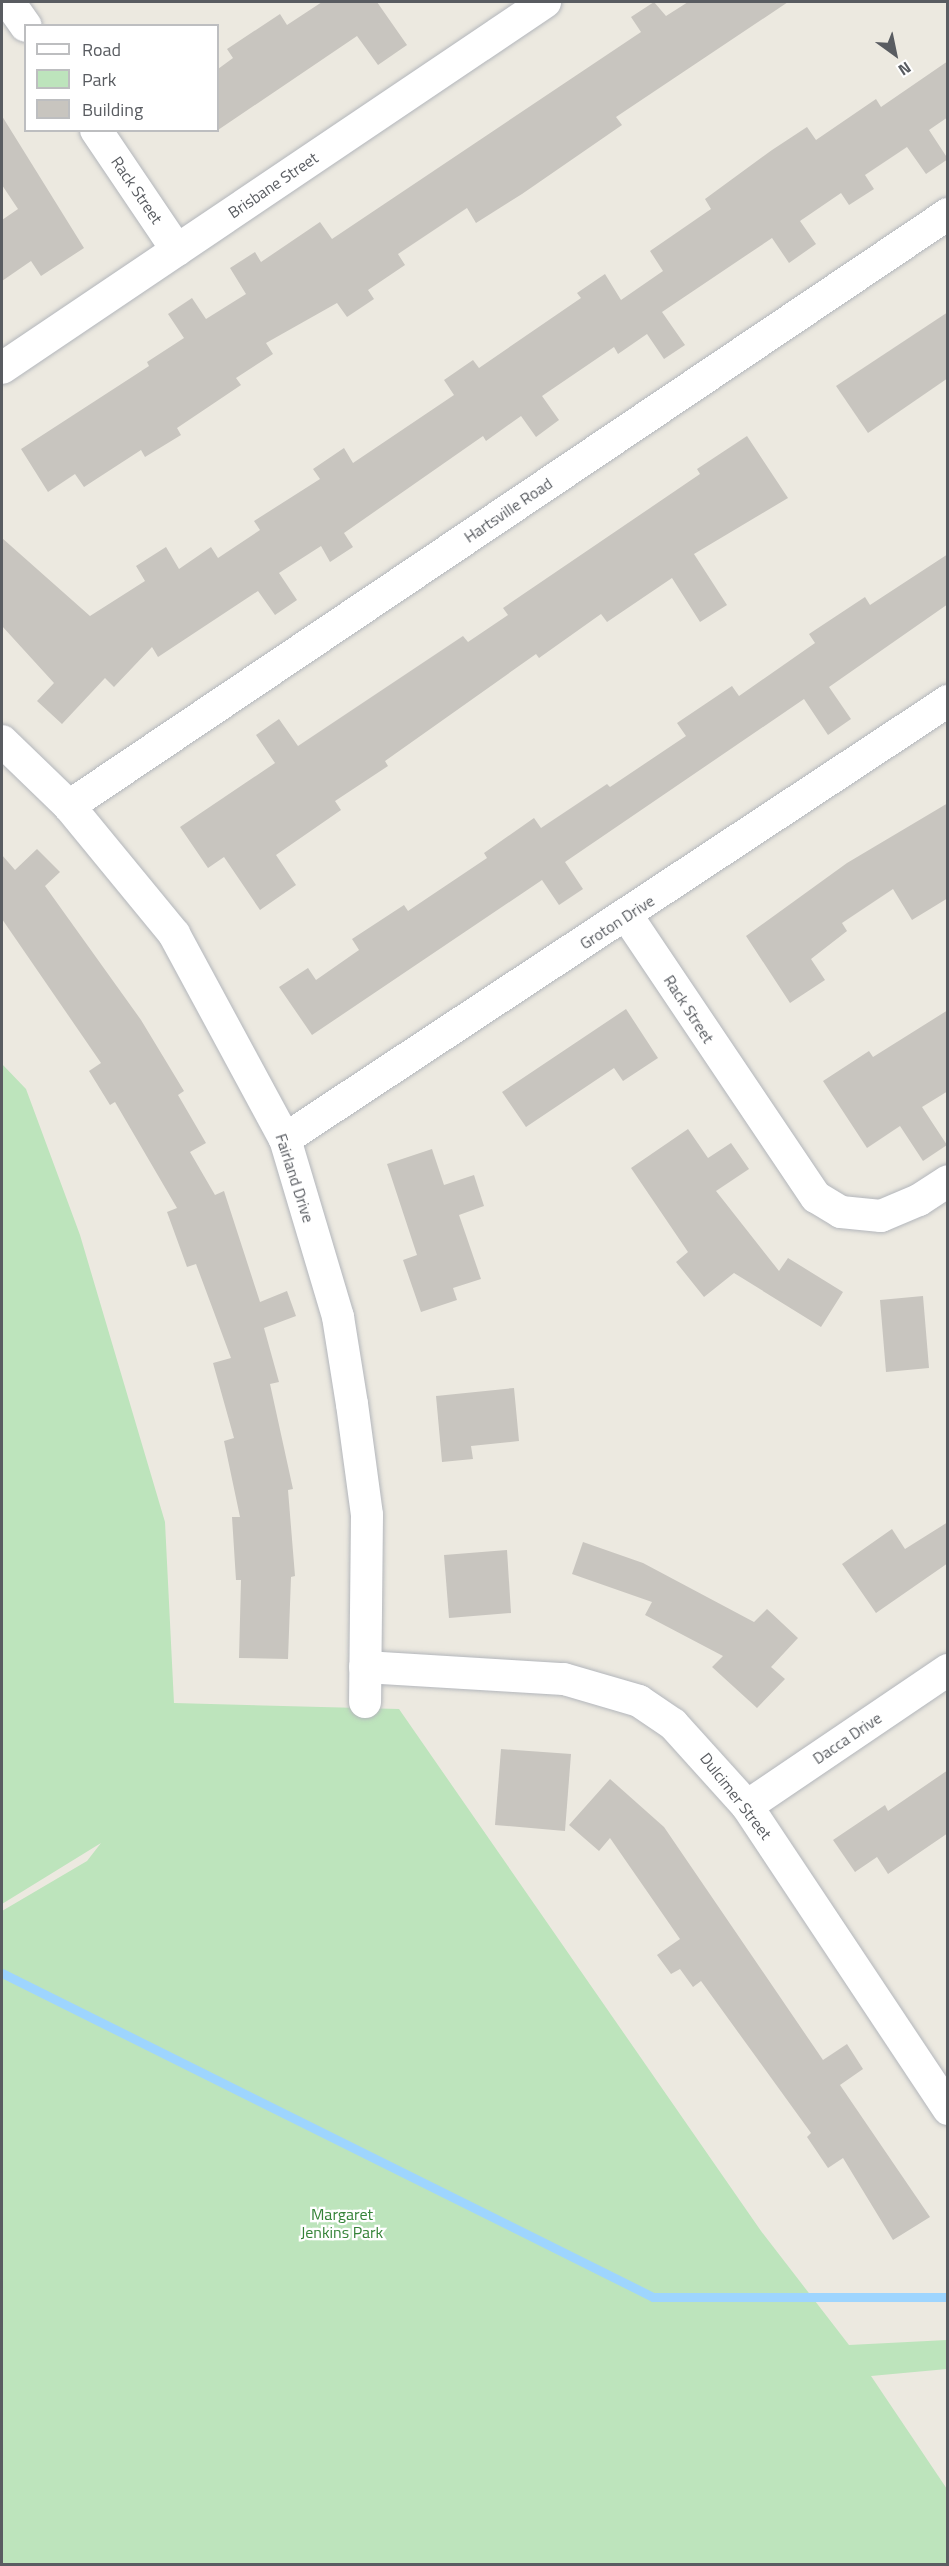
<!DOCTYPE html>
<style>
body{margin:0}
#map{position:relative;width:949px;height:2566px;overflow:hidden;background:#ece9e0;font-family:"Titillium Web",sans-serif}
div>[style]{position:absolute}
.green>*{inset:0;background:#bde4bc}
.stream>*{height:9px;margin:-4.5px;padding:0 4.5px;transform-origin:4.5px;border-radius:4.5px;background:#9ed5fe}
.building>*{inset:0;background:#c8c5bf}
.roads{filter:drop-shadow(0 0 2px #b3b6bb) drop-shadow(0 0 2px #b3b6bb)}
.street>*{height:32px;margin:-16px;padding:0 16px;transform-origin:16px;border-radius:16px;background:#fff}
span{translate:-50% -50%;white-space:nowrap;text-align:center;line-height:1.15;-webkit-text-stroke:4.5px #fff;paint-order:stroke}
.street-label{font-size:16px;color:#595c61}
.park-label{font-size:16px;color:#358338}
.frame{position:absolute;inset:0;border:3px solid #595c61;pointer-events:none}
.legend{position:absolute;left:24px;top:24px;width:195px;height:108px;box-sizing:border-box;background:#fff;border:2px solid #bdbec0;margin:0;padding:8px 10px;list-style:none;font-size:18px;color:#595c61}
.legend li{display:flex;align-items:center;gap:12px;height:30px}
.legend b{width:30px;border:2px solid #bdbec0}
.north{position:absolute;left:865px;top:24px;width:60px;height:60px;-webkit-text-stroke:4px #fff;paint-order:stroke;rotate:147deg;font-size:16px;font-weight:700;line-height:24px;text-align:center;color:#595c61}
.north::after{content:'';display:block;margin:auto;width:21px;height:27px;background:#595c61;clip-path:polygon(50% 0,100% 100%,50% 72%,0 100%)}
</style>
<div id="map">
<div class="green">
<i style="clip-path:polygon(2px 1064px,26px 1089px,80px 1235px,165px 1522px,174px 1703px,399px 1709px,761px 2231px,849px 2345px,947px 2340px,947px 2369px,871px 2376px,947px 2489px,947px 2564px,2px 2564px,2px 1911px,87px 1861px,101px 1843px,2px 1904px)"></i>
</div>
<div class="stream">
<i style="left:2px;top:1973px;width:727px;rotate:26.46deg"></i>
<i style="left:653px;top:2297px;width:295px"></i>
</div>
<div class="building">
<i style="clip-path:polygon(322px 2px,377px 2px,407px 45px,378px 65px,357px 36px,218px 130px,218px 69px,233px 58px,227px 49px,280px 14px,287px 25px)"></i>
<i style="clip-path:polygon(654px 2px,666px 16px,688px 2px,788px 2px,616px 117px,622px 125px,522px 194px,476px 223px,467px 208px,398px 254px,405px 265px,368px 290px,374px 299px,347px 317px,337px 303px,266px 343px,273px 354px,236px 378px,241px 385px,177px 428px,181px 435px,145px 457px,141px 450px,84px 487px,75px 474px,48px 492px,21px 449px,149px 366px,147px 362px,184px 338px,168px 314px,192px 298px,206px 319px,246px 294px,230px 268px,255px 252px,261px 262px,320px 222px,332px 239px,641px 32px,631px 17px)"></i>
<i style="clip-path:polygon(948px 61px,948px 117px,929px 130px,948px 159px,926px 174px,907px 147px,865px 175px,874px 189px,849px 205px,841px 193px,800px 221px,816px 244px,789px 263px,772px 238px,662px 312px,685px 345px,664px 359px,647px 334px,618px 354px,614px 347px,542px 396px,559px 420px,536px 437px,521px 416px,486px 441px,483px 436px,344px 533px,353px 547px,330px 562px,321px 546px,279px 573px,297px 600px,275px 615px,258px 591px,158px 657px,152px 647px,114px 687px,105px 678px,62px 724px,37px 701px,54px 683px,2px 626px,2px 538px,90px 616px,145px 581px,136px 566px,166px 547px,179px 569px,211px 547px,218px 558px,260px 530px,254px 521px,320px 479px,313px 469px,344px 448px,353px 463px,454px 395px,444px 380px,473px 360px,479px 368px,581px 298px,577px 293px,605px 274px,621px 300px,663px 271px,650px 251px,711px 209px,705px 199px,772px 150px,807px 127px,816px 140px,876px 99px,881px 107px)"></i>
<i style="clip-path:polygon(2px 116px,84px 248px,41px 276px,31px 261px,2px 281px,2px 220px,18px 209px,2px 185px)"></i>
<i style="clip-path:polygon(948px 312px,948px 378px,868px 433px,836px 386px)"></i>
<i style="clip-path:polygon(747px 436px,788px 498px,694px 554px,727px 605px,700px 622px,672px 578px,607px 622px,601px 614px,539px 658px,536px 654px,385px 761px,388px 766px,335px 801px,341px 810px,276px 855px,296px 885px,260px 910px,224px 857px,208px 868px,180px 827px,275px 763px,256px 735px,279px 719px,298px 746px,463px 636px,468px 642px,508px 615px,503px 608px,700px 474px,697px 469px)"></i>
<i style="clip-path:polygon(948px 554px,948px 604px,829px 687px,851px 719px,828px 735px,804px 699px,565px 862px,583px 889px,559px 905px,542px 880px,312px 1035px,279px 987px,308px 968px,316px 980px,359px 950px,352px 939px,404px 905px,408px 911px,487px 858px,484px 853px,534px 818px,541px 828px,607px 784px,610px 787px,686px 736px,677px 723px,732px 686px,739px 696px,815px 643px,809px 634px,865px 597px,870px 605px)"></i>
<i style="clip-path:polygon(948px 803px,948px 898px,912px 920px,893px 889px,842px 923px,847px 931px,811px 959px,825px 980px,790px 1003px,746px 936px,847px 863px)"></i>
<i style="clip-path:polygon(37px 849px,60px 872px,45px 886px,141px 1020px,184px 1091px,178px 1095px,206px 1143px,190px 1152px,215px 1195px,224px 1191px,260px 1302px,287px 1291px,296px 1316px,264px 1328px,279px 1382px,270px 1384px,293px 1489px,288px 1490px,295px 1576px,291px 1577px,288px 1659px,239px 1658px,241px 1580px,236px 1580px,232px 1517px,240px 1517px,224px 1441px,234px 1438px,213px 1363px,231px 1358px,196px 1264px,187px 1267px,167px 1212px,177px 1208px,115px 1102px,110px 1105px,89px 1071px,101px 1063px,2px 919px,2px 855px,15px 870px)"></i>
<i style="clip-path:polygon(626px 1009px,658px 1058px,623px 1081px,614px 1068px,526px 1127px,502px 1092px)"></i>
<i style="clip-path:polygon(948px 1010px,948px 1091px,922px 1107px,947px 1145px,923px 1161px,900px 1126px,867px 1148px,823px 1081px,869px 1051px,873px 1057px)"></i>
<i style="clip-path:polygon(688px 1129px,708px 1158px,731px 1143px,749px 1169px,716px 1191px,779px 1271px,788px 1258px,843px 1292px,821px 1327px,734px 1273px,704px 1297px,676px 1262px,688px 1252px,631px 1168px)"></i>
<i style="clip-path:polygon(432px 1149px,444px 1185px,474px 1175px,484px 1206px,459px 1215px,481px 1279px,453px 1288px,457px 1300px,421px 1312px,403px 1260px,417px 1255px,387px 1164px)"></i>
<i style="clip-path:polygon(923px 1296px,929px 1368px,886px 1372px,880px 1300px)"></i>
<i style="clip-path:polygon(514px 1388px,519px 1441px,471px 1446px,473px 1459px,442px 1462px,436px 1396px)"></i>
<i style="clip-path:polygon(948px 1522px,948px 1563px,876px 1613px,842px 1564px,892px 1529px,905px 1549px)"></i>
<i style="clip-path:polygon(583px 1542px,643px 1563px,754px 1622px,767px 1609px,798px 1638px,771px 1667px,785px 1679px,757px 1708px,712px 1667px,723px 1656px,645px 1615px,652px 1602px,572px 1574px)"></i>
<i style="clip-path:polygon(507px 1550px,511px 1613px,449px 1618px,444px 1555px)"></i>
<i style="clip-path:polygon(501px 1749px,571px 1754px,565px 1831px,495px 1825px)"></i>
<i style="clip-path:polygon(948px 1770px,948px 1833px,888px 1874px,877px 1857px,855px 1872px,833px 1840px,885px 1805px,888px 1811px)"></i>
<i style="clip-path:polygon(610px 1779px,664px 1827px,823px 2060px,847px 2044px,863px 2069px,840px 2085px,930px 2217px,893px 2240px,843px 2158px,828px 2168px,807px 2137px,811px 2133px,701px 1981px,693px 1987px,680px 1969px,671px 1974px,657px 1955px,680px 1939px,610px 1838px,599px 1851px,569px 1825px)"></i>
</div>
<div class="roads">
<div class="street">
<i style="left:9px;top:2px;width:29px;rotate:55deg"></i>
<i style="left:96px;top:130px;width:145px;rotate:56deg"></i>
<i style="left:2px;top:368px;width:655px;rotate:-33.98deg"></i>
<i style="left:2px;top:741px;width:93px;rotate:44.1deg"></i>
<i style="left:69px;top:806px;width:166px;rotate:50.6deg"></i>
<i style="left:174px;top:934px;width:233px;rotate:61.6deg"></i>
<i style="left:285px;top:1139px;width:186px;rotate:73.4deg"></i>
<i style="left:338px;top:1317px;width:88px;rotate:80.9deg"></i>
<i style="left:352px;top:1404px;width:112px;rotate:82.3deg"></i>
<i style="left:367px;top:1515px;width:187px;rotate:90.6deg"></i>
<i style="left:69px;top:806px;width:1060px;rotate:-33.96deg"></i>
<i style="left:627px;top:916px;width:339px;rotate:56.1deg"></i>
<i style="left:816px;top:1197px;width:29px;rotate:31deg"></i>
<i style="left:841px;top:1212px;width:40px;rotate:5.7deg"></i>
<i style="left:881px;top:1216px;width:41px;rotate:-22.8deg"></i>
<i style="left:919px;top:1200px;width:35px;rotate:-33deg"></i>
<i style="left:285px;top:1139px;width:795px;rotate:-33.45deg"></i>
<i style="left:365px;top:1667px;width:199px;rotate:3.5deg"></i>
<i style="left:564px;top:1679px;width:78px;rotate:16.3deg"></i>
<i style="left:639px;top:1701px;width:41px;rotate:34.1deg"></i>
<i style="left:673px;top:1724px;width:110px;rotate:47.9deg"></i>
<i style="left:747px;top:1806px;width:364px;rotate:56.4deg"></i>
<i style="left:747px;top:1806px;width:243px;rotate:-34.1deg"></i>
</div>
</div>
<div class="street-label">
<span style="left:273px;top:185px;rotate:-34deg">Brisbane Street</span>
<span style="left:137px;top:190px;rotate:56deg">Rack Street</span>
<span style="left:508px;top:510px;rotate:-34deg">Hartsville Road</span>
<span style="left:617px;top:922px;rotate:-33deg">Groton Drive</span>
<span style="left:689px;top:1009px;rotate:57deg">Rack Street</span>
<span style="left:295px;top:1178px;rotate:72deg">Fairland Drive</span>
<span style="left:847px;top:1738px;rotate:-34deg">Dacca Drive</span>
<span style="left:736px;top:1796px;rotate:52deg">Dulcimer Street</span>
</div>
<div class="park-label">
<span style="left:342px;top:2223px">Margaret<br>Jenkins Park</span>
</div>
<div class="frame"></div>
<ul class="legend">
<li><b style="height:8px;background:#fff"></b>Road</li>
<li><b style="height:16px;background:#bde4bc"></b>Park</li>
<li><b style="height:16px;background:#c8c5bf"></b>Building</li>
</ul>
<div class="north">N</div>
</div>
